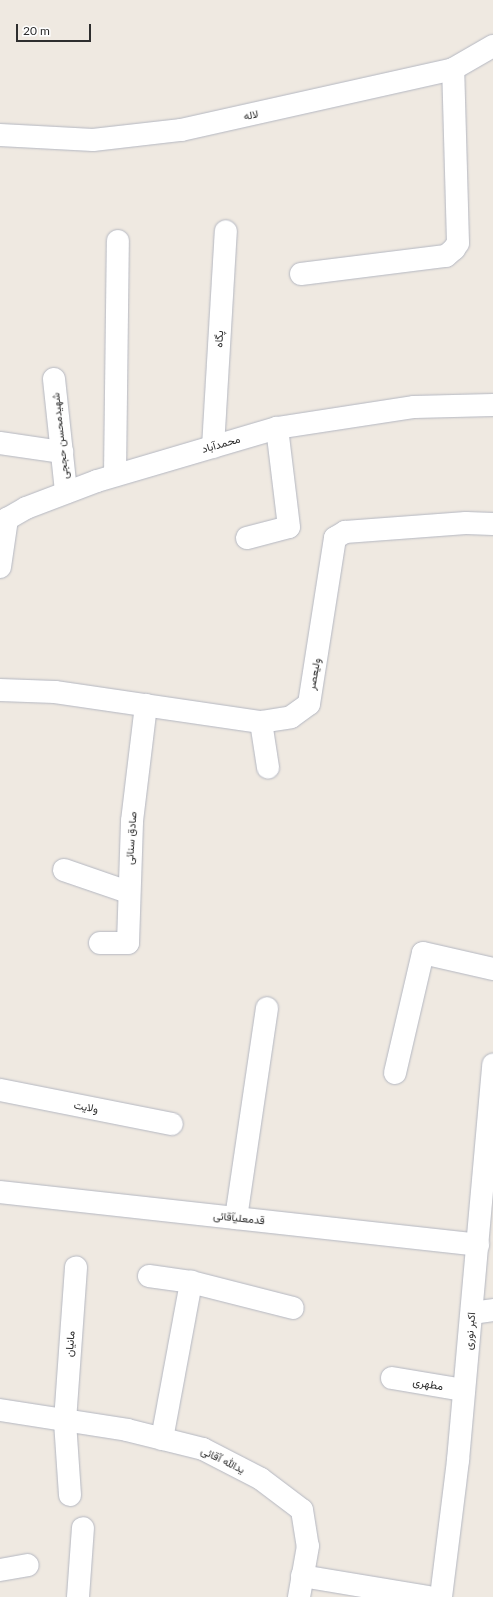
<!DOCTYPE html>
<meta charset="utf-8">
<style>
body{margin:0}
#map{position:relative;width:493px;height:1597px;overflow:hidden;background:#efe9e1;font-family:Lato,Vazirmatn,sans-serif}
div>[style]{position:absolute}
.roads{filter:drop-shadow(0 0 1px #b4b7c1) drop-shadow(0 0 1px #b4b7c1)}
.minor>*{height:22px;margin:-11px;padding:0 11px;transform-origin:11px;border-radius:11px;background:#fff}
span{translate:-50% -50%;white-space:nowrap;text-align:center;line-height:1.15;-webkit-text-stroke:4px #fff;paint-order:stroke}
.street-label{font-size:11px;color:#2e2e2e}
.scale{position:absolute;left:16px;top:24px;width:75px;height:18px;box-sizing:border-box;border:2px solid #2e2e2e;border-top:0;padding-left:5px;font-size:12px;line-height:14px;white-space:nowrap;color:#2e2e2e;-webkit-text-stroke:3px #fff;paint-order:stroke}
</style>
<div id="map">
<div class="roads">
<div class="minor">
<i style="left:0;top:135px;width:93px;rotate:3.1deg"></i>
<i style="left:93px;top:140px;width:89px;rotate:-6.5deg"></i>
<i style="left:181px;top:130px;width:279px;rotate:-12.6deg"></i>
<i style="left:453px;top:69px;width:46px;rotate:-29.9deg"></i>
<i style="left:301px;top:274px;width:146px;rotate:-7.1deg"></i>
<i style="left:446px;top:256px;width:11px;rotate:-41deg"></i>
<i style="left:454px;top:249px;width:7px;rotate:-56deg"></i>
<i style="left:458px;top:243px;width:174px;rotate:-91.6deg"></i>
<i style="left:54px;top:379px;width:114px;rotate:83.9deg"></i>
<i style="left:0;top:443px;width:63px;rotate:8.3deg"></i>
<i style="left:213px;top:447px;width:216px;rotate:-86.6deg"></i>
<i style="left:115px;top:475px;width:234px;rotate:-89.3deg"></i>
<i style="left:247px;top:538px;width:43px;rotate:-14.7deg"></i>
<i style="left:289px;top:527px;width:100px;rotate:-96.9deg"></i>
<i style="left:0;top:567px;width:49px;rotate:-81.7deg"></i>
<i style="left:7px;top:519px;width:22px;rotate:-30deg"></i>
<i style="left:26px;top:508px;width:76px;rotate:-20.8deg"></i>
<i style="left:97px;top:481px;width:188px;rotate:-16.4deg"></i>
<i style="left:277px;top:428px;width:139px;rotate:-8.7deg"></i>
<i style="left:414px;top:407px;width:79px;rotate:-1.5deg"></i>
<i style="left:0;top:690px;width:55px;rotate:2.1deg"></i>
<i style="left:55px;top:692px;width:208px;rotate:8.3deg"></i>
<i style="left:261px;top:722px;width:30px;rotate:-9deg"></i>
<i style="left:291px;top:717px;width:22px;rotate:-36deg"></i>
<i style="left:309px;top:704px;width:168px;rotate:-81.1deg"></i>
<i style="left:335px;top:538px;width:12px;rotate:-31deg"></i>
<i style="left:345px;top:532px;width:121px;rotate:-4.3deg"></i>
<i style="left:466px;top:523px;width:27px;rotate:2deg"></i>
<i style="left:261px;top:722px;width:46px;rotate:81.2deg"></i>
<i style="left:64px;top:870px;width:68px;rotate:19deg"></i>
<i style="left:100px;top:943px;width:28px"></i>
<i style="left:128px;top:943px;width:122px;rotate:-88.1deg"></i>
<i style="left:132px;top:821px;width:117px;rotate:-83.1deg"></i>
<i style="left:395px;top:1073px;width:123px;rotate:-76.9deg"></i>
<i style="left:423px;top:953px;width:72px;rotate:12.9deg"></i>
<i style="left:0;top:1090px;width:175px;rotate:11.2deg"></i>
<i style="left:0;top:1192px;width:481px;rotate:6.3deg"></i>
<i style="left:236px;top:1218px;width:212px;rotate:-81.6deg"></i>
<i style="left:149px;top:1276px;width:42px;rotate:8.1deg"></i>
<i style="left:191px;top:1282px;width:105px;rotate:14.3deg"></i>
<i style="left:472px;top:1313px;width:21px;rotate:-8deg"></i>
<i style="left:392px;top:1378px;width:73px;rotate:9.5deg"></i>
<i style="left:0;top:1410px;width:129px;rotate:8.9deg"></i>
<i style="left:127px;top:1430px;width:78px;rotate:14deg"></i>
<i style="left:203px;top:1449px;width:65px;rotate:27.3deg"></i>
<i style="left:261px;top:1479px;width:51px;rotate:37.1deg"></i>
<i style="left:302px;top:1510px;width:36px;rotate:81deg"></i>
<i style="left:308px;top:1546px;width:52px;rotate:100deg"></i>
<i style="left:162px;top:1439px;width:160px;rotate:-79.5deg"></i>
<i style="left:70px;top:1495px;width:74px;rotate:-93.9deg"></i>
<i style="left:65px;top:1421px;width:154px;rotate:-85.9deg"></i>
<i style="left:0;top:1570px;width:28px;rotate:-10deg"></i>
<i style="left:302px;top:1576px;width:127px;rotate:9.5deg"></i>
<i style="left:78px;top:1597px;width:69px;rotate:-85.9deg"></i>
<i style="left:441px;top:1597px;width:138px;rotate:-82.9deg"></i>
<i style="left:458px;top:1460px;width:397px;rotate:-84.9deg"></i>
</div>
</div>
<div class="street-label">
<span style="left:251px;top:115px;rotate:-12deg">لاله</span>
<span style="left:219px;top:339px;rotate:-87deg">پگاه</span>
<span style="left:60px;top:436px;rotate:-96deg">شهیدمحسن حججی</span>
<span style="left:221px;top:444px;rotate:-16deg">محمدآباد</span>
<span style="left:314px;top:674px;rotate:-80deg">ولیعصر</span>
<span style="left:131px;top:838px;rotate:-86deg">صادق سنائی</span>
<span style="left:86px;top:1107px;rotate:11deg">ولایت</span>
<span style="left:239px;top:1218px;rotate:6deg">قدمعلیآقائی</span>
<span style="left:470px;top:1331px;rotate:-85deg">اکبر نوری</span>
<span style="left:70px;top:1344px;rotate:-86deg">مانیان</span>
<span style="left:428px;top:1384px;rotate:10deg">مطهری</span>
<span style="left:223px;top:1460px;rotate:26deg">یدالله آقائی</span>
</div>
<div class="scale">20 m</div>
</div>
